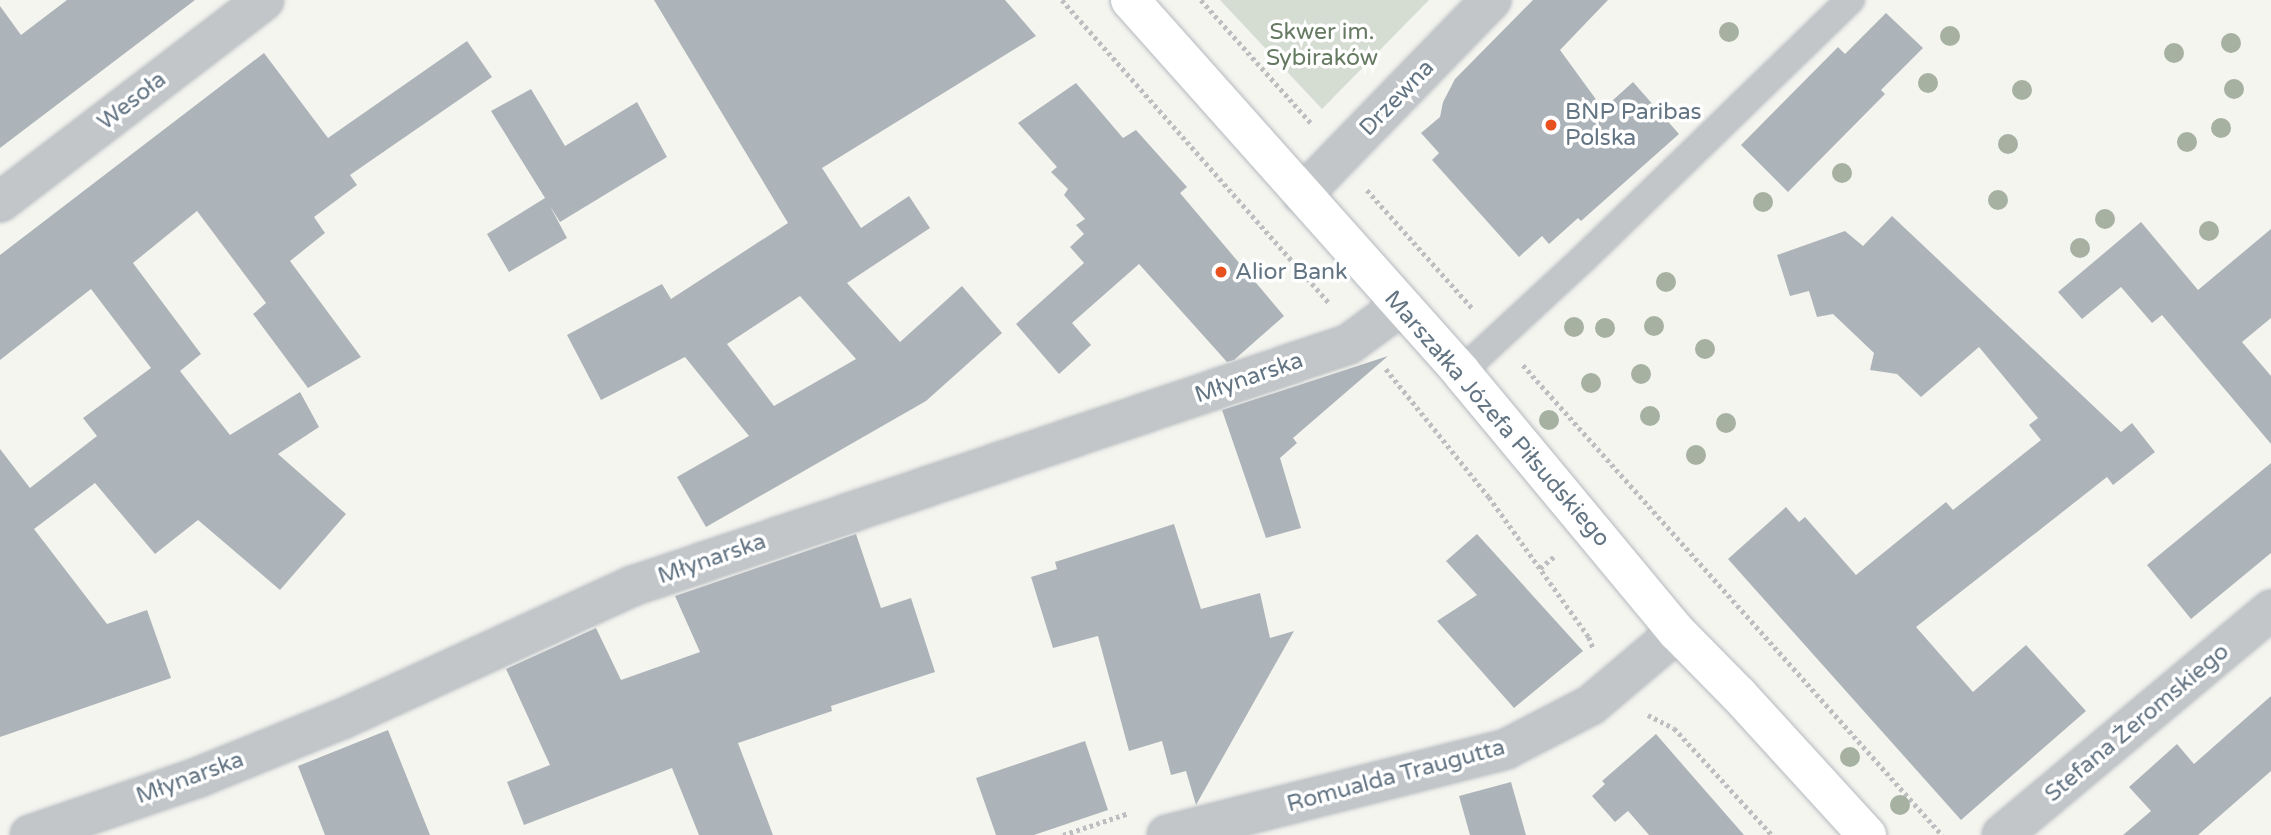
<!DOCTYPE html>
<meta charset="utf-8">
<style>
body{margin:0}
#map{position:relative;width:2271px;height:835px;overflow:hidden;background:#f5f5f0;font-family:"Varela Round",sans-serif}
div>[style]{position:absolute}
.green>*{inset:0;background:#d5dcd1}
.building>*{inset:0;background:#adb4b9}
.path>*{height:4.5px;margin-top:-2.25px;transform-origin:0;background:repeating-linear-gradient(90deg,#bcbec0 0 3.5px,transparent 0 7px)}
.roads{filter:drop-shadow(0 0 2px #b4b9be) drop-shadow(0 0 2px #b4b9be)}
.lane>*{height:26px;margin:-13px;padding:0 13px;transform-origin:13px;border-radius:13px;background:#c2c6c9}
.street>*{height:38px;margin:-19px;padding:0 19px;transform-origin:19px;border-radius:19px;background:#c2c6c9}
.secondary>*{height:38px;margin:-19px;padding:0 19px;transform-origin:19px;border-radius:19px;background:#fff}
.trees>*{width:20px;height:20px;margin:-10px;border-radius:50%;background:#a6b1a2}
.dots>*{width:19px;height:19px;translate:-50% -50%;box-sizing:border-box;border:4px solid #fff;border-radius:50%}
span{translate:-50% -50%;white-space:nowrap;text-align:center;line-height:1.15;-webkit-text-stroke:7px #fff;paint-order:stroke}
.park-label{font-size:23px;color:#667a62}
.street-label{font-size:23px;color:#637483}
.poi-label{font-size:23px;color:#637483}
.left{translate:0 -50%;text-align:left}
</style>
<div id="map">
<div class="green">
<i style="clip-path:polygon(1220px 0,1429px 0,1322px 109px)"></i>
</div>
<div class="building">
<i style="clip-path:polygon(67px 0,195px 0,0 148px,0 6px,21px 35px)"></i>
<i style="clip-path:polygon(evenodd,654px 0,1005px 0,1036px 36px,822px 168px,861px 228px,909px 196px,930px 228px,847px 283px,900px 342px,962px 286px,1002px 333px,926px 401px,706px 527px,677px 477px,749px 436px,685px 357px,601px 400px,567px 335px,662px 284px,671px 299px,788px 223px,654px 0,800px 296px,856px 359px,774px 406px,727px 344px,800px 296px)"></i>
<i style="clip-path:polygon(1533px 0,1608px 0,1560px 50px,1603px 109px,1633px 82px,1679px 134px,1581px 221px,1578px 218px,1549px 244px,1542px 236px,1519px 257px,1432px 160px,1439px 153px,1421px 133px,1440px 117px,1443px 102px,1455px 79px)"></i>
<i style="clip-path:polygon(1886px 13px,1923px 48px,1881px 90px,1885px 94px,1788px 192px,1741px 145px,1838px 47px,1845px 54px)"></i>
<i style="clip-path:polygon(467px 41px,492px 77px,350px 175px,357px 185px,314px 217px,325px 233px,290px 261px,361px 357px,308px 388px,253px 314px,266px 303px,197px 211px,133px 263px,201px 354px,180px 371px,230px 435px,300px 392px,319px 427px,278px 454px,346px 514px,280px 590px,198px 520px,155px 554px,95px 483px,34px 529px,107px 624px,147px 610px,171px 678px,0 737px,0 449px,30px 488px,97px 436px,83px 418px,151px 368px,91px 289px,0 360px,0 255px,264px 53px,328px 138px)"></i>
<i style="clip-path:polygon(1076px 83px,1123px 138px,1136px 130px,1187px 187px,1180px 193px,1284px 316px,1234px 360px,1227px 362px,1139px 264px,1072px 323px,1091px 345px,1059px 374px,1016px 324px,1084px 263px,1070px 247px,1084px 234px,1076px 225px,1085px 219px,1064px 195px,1068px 189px,1051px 172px,1057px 167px,1018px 123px)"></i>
<i style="clip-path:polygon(531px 89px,565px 146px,637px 102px,667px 157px,560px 222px,550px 206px,567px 238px,509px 272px,487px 234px,545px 198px,491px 111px)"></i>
<i style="clip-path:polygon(1892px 216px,2121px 432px,2132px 423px,2155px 452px,2113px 485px,2107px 477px,1916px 627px,1973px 692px,2026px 645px,2086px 711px,1961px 820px,1728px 559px,1786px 507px,1799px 522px,1805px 517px,1856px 575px,1946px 502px,1953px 510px,2041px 440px,2029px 425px,2038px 418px,1979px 347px,1921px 397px,1897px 374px,1870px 370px,1874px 353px,1833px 314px,1817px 317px,1809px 291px,1790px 296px,1777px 255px,1845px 231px,1863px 246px)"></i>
<i style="clip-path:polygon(2141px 222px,2198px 290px,2271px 229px,2271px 318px,2242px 342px,2271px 376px,2271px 444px,2162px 315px,2152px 323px,2121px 287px,2082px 319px,2058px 292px)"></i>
<i style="clip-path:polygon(1388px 356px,1293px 438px,1297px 443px,1280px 458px,1301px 528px,1266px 538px,1222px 410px)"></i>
<i style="clip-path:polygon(2271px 463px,2271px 553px,2191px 619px,2147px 565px)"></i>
<i style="clip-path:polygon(1174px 524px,1201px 609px,1260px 593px,1270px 638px,1294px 631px,1196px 805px,1186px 771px,1171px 775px,1162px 741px,1129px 751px,1098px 636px,1053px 648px,1031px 577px,1057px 569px,1055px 562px)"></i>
<i style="clip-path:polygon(856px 534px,881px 608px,911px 598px,935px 672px,831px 706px,832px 711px,738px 743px,773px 835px,699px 835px,672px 768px,524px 825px,507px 782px,550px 765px,506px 669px,596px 628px,621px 680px,700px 652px,675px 596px)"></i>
<i style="clip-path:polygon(1477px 534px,1583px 651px,1514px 708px,1437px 621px,1477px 595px,1446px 561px)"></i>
<i style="clip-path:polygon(2271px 696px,2271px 771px,2198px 835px,2123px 835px,2151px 811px,2129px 787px,2177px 744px,2194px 764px)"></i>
<i style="clip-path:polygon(388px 730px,430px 835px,325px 835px,298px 766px)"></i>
<i style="clip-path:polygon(1656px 734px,1682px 764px,1744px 835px,1649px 835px,1628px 811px,1615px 822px,1592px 796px,1605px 784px,1602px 781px)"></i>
<i style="clip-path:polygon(1085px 741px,1108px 810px,1034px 835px,996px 835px,976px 778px)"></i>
<i style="clip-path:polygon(1511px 782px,1526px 835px,1470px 835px,1459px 796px)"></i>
</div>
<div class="path">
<i style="left:1062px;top:0;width:405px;rotate:48.6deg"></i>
<i style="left:1201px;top:0;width:166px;rotate:48.2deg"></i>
<i style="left:1367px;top:190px;width:159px;rotate:48.3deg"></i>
<i style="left:1523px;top:365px;width:630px;rotate:48.28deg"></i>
<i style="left:1386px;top:369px;width:164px;rotate:51.2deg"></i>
<i style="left:1489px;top:497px;width:172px;rotate:54.5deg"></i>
<i style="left:1589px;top:637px;width:12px;rotate:70deg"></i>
<i style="left:1540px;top:568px;width:19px;rotate:-39deg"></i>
<i style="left:1648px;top:715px;width:29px;rotate:27deg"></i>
<i style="left:1674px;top:728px;width:145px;rotate:47.5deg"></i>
<i style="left:1063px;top:835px;width:70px;rotate:-18.4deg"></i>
</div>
<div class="roads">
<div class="lane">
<i style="left:1461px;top:372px;width:168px;rotate:-42.8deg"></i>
<i style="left:1584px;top:258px;width:371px;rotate:-44.1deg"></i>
</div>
<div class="street">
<i style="left:1302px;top:195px;width:272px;rotate:-45.9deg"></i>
<i style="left:0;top:202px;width:332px;rotate:-37.4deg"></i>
<i style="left:30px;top:835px;width:179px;rotate:-18.9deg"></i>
<i style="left:199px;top:777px;width:154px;rotate:-22.1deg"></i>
<i style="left:342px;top:719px;width:320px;rotate:-24.6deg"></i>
<i style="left:633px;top:586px;width:756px;rotate:-18.67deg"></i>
<i style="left:1349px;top:344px;width:64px;rotate:-36.2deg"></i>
<i style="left:1167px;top:835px;width:350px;rotate:-14.2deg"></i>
<i style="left:1506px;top:749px;width:96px;rotate:-27.4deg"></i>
<i style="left:1591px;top:705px;width:113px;rotate:-40.3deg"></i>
<i style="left:2002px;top:835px;width:351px;rotate:-39.9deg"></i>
</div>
<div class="secondary">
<i style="left:1130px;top:0;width:498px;rotate:48.3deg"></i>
<i style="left:1461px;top:372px;width:338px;rotate:50.3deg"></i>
<i style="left:1677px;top:632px;width:88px;rotate:45.5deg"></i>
<i style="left:1739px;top:695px;width:190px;rotate:47.6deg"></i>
</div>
</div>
<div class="trees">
<i style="left:1729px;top:32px"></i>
<i style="left:1950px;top:36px"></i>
<i style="left:2231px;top:43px"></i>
<i style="left:2174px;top:53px"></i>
<i style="left:1928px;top:83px"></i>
<i style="left:2234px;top:89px"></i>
<i style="left:2022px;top:90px"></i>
<i style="left:2221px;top:128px"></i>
<i style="left:2187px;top:142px"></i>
<i style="left:2008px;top:144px"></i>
<i style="left:1842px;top:173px"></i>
<i style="left:1998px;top:200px"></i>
<i style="left:1763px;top:202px"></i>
<i style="left:2105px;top:219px"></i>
<i style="left:2209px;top:231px"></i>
<i style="left:2080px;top:248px"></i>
<i style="left:1666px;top:282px"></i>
<i style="left:1654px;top:326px"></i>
<i style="left:1574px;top:327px"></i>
<i style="left:1605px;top:328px"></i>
<i style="left:1705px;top:349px"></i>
<i style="left:1641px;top:374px"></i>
<i style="left:1591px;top:383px"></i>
<i style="left:1650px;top:416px"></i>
<i style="left:1549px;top:420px"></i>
<i style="left:1726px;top:423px"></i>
<i style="left:1696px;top:455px"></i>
<i style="left:1850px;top:757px"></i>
<i style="left:1900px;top:805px"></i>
</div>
<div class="dots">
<i style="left:1551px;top:125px;background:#e8501d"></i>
<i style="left:1221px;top:272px;background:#e8501d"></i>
</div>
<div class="park-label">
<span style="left:1322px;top:45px">Skwer im.<br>Sybiraków</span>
</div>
<div class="street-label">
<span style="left:1397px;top:98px;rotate:-46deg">Drzewna</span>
<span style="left:132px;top:101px;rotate:-38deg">Wesoła</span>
<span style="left:1249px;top:378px;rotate:-19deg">Młynarska</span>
<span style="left:1497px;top:419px;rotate:49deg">Marszałka Józefa Piłsudskiego</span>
<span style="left:712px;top:559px;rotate:-19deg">Młynarska</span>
<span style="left:2137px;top:723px;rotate:-40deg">Stefana Żeromskiego</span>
<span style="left:1396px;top:776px;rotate:-15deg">Romualda Traugutta</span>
<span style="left:190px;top:778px;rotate:-20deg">Młynarska</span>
</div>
<div class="poi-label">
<span class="left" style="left:1565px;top:125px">BNP Paribas<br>Polska</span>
<span class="left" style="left:1235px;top:272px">Alior Bank</span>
</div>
</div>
